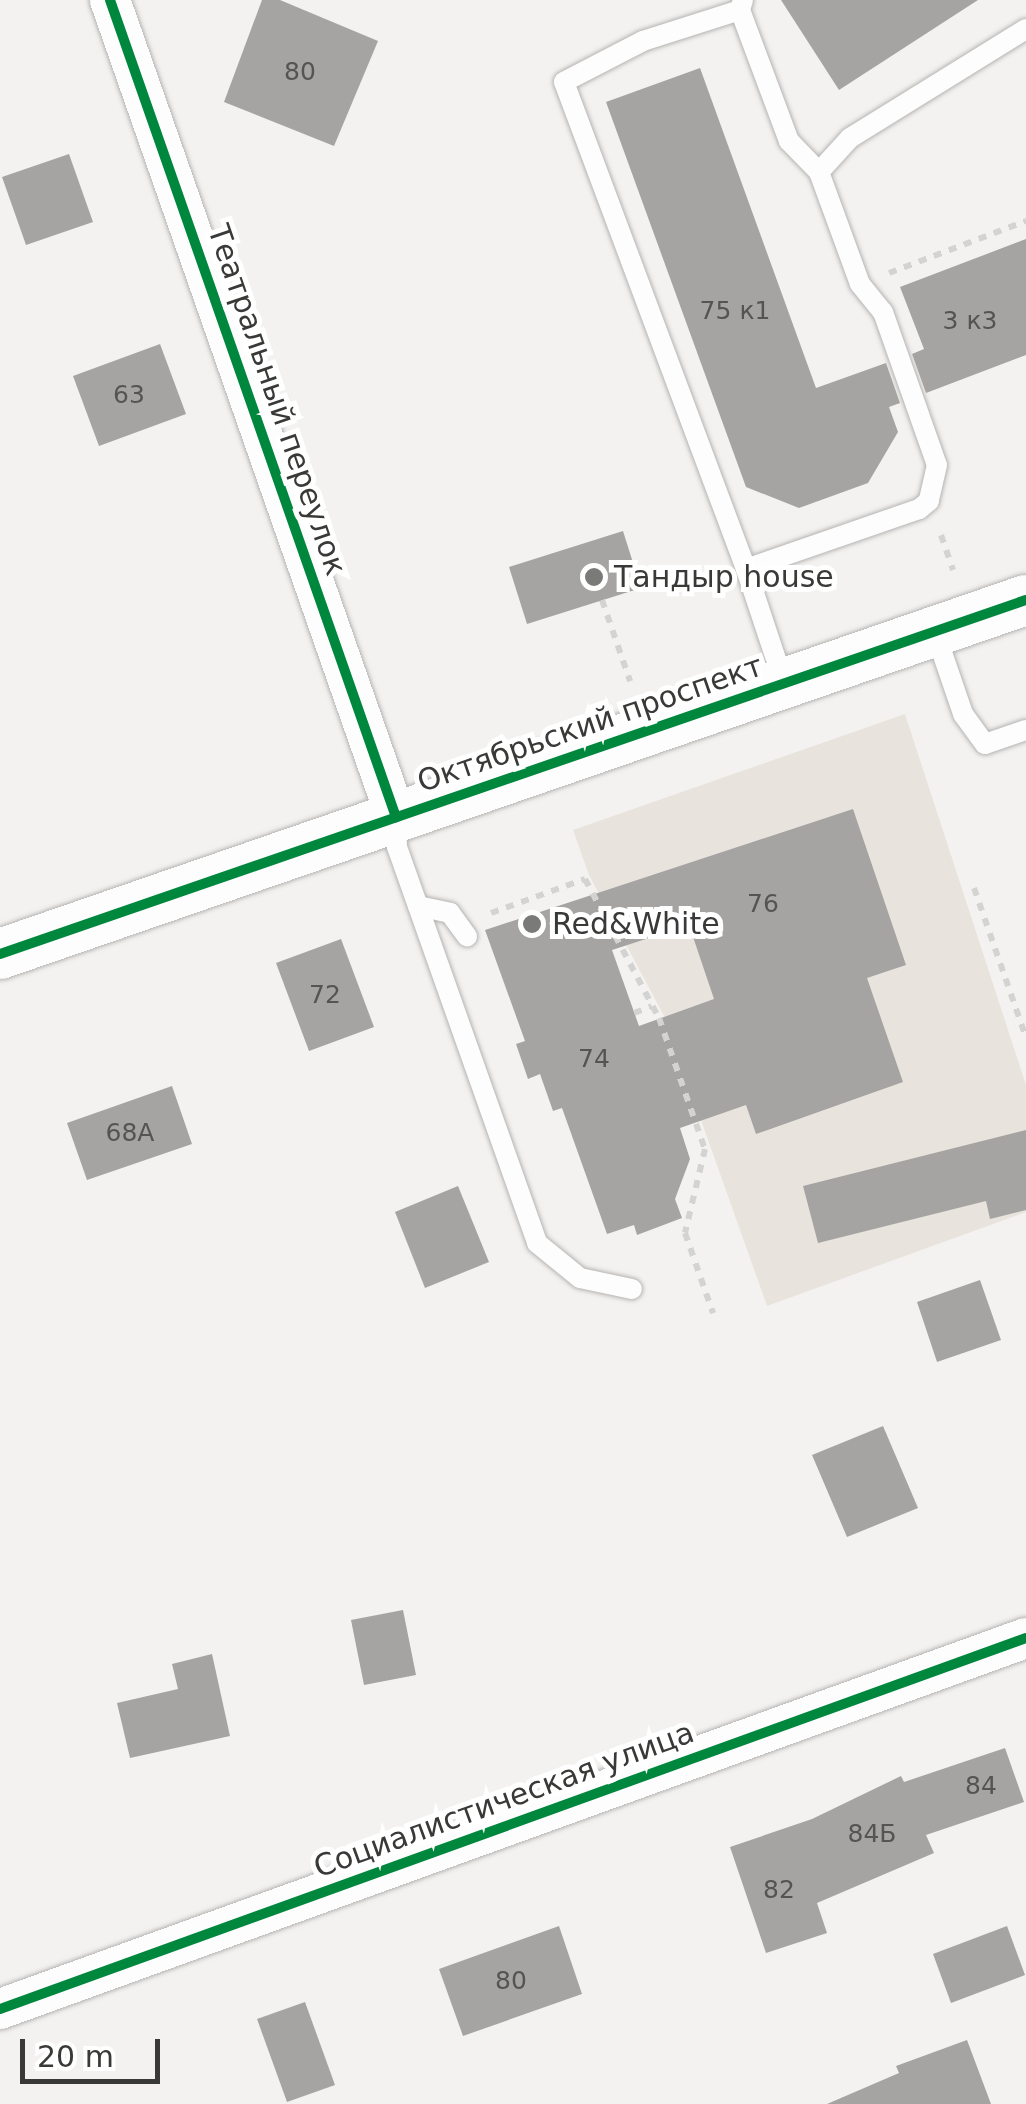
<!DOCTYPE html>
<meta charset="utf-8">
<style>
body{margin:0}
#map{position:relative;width:1026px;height:2104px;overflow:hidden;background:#f4f2f0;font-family:"DejaVu Sans",sans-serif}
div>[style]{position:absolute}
.built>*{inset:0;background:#e8e3dd}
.building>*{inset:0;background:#a5a4a2}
.path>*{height:6px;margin-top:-3px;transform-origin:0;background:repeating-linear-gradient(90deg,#d3d3d2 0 8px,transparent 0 16px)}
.roads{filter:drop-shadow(0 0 2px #b5b4b3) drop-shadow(0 0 2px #b5b4b3)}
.service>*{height:20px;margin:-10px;padding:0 10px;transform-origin:10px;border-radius:10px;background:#fdfdfd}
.minor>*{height:40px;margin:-20px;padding:0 20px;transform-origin:20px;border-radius:20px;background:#fdfdfd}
.tertiary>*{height:50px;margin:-25px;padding:0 25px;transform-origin:25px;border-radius:25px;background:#fdfdfd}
.cycleway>*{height:10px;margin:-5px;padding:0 5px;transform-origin:5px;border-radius:5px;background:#00873e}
.dots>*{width:28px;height:28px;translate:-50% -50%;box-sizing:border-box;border:5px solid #fff;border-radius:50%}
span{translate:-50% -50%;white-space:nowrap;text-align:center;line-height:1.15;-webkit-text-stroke:10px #fff;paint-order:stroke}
.number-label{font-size:25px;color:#545452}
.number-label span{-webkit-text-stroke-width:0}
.street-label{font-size:30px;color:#393937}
.poi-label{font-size:30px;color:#393937}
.left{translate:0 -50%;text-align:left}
.scale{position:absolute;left:20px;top:2039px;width:140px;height:45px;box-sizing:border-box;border:5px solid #393937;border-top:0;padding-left:12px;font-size:30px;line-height:35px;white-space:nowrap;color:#393937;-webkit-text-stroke:8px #fff;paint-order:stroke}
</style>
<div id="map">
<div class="built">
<i style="clip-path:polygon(905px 714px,1026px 1085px,1026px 1212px,767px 1306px,664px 1016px,589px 875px,573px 830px)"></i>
</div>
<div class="building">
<i style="clip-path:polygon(262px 0,280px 0,378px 41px,334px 146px,224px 102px)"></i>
<i style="clip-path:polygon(781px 0,978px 0,839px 90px)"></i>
<i style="clip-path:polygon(700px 68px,816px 388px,886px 363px,900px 403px,889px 407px,898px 432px,868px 483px,799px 508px,746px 487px,606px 102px)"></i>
<i style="clip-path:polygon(69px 154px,93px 222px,26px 245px,2px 177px)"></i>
<i style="clip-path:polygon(1026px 239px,1026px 355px,926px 393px,912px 354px,924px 349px,900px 287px)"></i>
<i style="clip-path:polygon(160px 344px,186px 414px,99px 446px,73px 376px)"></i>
<i style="clip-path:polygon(623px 531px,641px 588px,527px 624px,509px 567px)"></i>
<i style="clip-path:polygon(evenodd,853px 809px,906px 965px,867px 978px,903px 1082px,756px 1134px,746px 1105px,680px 1128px,690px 1159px,675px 1199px,682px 1218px,637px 1235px,634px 1225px,607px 1234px,562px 1108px,553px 1111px,540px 1074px,528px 1079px,516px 1044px,525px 1041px,485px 930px,853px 809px,689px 925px,714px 999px,639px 1026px,612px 950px,689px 925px)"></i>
<i style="clip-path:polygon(341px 939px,374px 1027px,309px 1051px,276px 963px)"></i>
<i style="clip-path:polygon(172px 1086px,192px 1144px,87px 1180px,67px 1123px)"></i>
<i style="clip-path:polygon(1026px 1130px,1026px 1210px,990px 1219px,986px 1201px,818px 1243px,803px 1186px)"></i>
<i style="clip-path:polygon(458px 1186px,489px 1262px,425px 1288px,395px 1212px)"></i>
<i style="clip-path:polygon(980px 1280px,1001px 1340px,937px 1362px,917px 1302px)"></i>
<i style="clip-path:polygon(883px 1426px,918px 1508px,847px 1537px,812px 1455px)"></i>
<i style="clip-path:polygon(403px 1610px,416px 1675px,364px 1685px,351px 1620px)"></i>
<i style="clip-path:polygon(212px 1654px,230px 1736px,130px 1758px,117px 1703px,178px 1689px,172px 1664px)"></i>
<i style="clip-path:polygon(1005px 1748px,1024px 1802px,926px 1835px,934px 1853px,817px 1903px,827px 1933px,766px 1953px,730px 1847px,812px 1819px,901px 1776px,904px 1782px)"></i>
<i style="clip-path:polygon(559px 1926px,582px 1994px,463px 2036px,439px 1969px)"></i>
<i style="clip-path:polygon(1007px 1926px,1025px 1975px,951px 2003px,933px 1954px)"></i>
<i style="clip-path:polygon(305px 2002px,335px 2085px,287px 2102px,257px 2019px)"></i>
<i style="clip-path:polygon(967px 2040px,991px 2104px,827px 2104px,899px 2073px,896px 2066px)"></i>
</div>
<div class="path">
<i style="left:889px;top:273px;width:147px;rotate:-20.8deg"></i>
<i style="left:941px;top:535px;width:37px;rotate:71deg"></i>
<i style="left:602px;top:600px;width:86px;rotate:70.9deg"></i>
<i style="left:974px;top:888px;width:158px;rotate:70.8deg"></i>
<i style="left:491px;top:913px;width:100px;rotate:-19.9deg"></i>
<i style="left:585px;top:879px;width:157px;rotate:62deg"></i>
<i style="left:659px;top:1018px;width:139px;rotate:70.7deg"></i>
<i style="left:705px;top:1149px;width:86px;rotate:103.4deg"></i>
<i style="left:685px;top:1233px;width:85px;rotate:70.7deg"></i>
<i style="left:634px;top:1013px;width:19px;rotate:-21deg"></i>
</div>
<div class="roads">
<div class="service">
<i style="left:743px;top:0;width:10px;rotate:107deg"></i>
<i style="left:740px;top:10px;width:102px;rotate:162.3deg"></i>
<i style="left:643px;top:41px;width:89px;rotate:152.6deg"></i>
<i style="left:564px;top:82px;width:520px;rotate:69.51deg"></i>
<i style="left:740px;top:10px;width:140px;rotate:69.5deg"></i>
<i style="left:789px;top:141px;width:43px;rotate:45.9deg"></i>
<i style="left:819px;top:172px;width:119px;rotate:69.9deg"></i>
<i style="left:860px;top:284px;width:36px;rotate:51deg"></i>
<i style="left:883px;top:312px;width:162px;rotate:70.6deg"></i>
<i style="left:937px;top:465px;width:37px;rotate:103deg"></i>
<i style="left:929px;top:501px;width:13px;rotate:141deg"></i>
<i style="left:919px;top:509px;width:183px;rotate:160.9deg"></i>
<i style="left:746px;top:569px;width:120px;rotate:71.6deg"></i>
<i style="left:819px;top:172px;width:46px;rotate:-47.6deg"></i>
<i style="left:850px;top:138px;width:207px;rotate:-31.8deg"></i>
<i style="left:935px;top:632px;width:87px;rotate:71.1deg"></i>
<i style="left:963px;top:714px;width:37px;rotate:54deg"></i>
<i style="left:985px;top:744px;width:43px;rotate:-18.9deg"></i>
<i style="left:396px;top:818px;width:29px;rotate:88deg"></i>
<i style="left:397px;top:847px;width:420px;rotate:70.5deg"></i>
<i style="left:537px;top:1243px;width:55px;rotate:39.1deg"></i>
<i style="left:580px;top:1278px;width:53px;rotate:11.9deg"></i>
<i style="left:418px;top:906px;width:33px;rotate:12deg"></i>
<i style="left:450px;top:913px;width:29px;rotate:54deg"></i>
</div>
<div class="minor">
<i style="left:110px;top:0;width:866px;rotate:70.71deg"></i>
<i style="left:0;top:2009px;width:1091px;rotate:-19.88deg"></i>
</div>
<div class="tertiary">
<i style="left:0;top:954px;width:1085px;rotate:-19.04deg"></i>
</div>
</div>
<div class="cycleway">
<i style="left:110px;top:0;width:866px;rotate:70.71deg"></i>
<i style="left:0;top:954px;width:1085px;rotate:-19.04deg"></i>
<i style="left:0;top:2009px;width:1091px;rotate:-19.88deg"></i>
</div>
<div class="dots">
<i style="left:594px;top:577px;background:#7a7a78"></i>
<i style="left:532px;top:924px;background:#7a7a78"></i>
</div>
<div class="number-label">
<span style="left:300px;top:72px">80</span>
<span style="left:735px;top:311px">75 к1</span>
<span style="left:970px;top:321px">3 к3</span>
<span style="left:129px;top:395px">63</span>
<span style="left:763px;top:904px">76</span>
<span style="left:325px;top:995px">72</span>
<span style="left:594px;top:1059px">74</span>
<span style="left:130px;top:1133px">68А</span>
<span style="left:981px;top:1786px">84</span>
<span style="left:872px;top:1834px">84Б</span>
<span style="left:779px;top:1890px">82</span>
<span style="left:511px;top:1981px">80</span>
</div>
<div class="street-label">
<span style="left:277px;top:400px;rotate:71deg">Театральный переулок</span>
<span style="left:590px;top:724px;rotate:-19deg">Октябрьский проспект</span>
<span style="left:504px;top:1800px;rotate:-20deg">Социалистическая улица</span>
</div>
<div class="poi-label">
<span class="left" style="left:614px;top:577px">Тандыр house</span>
<span class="left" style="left:552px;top:924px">Red&amp;White</span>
</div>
<div class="scale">20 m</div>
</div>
